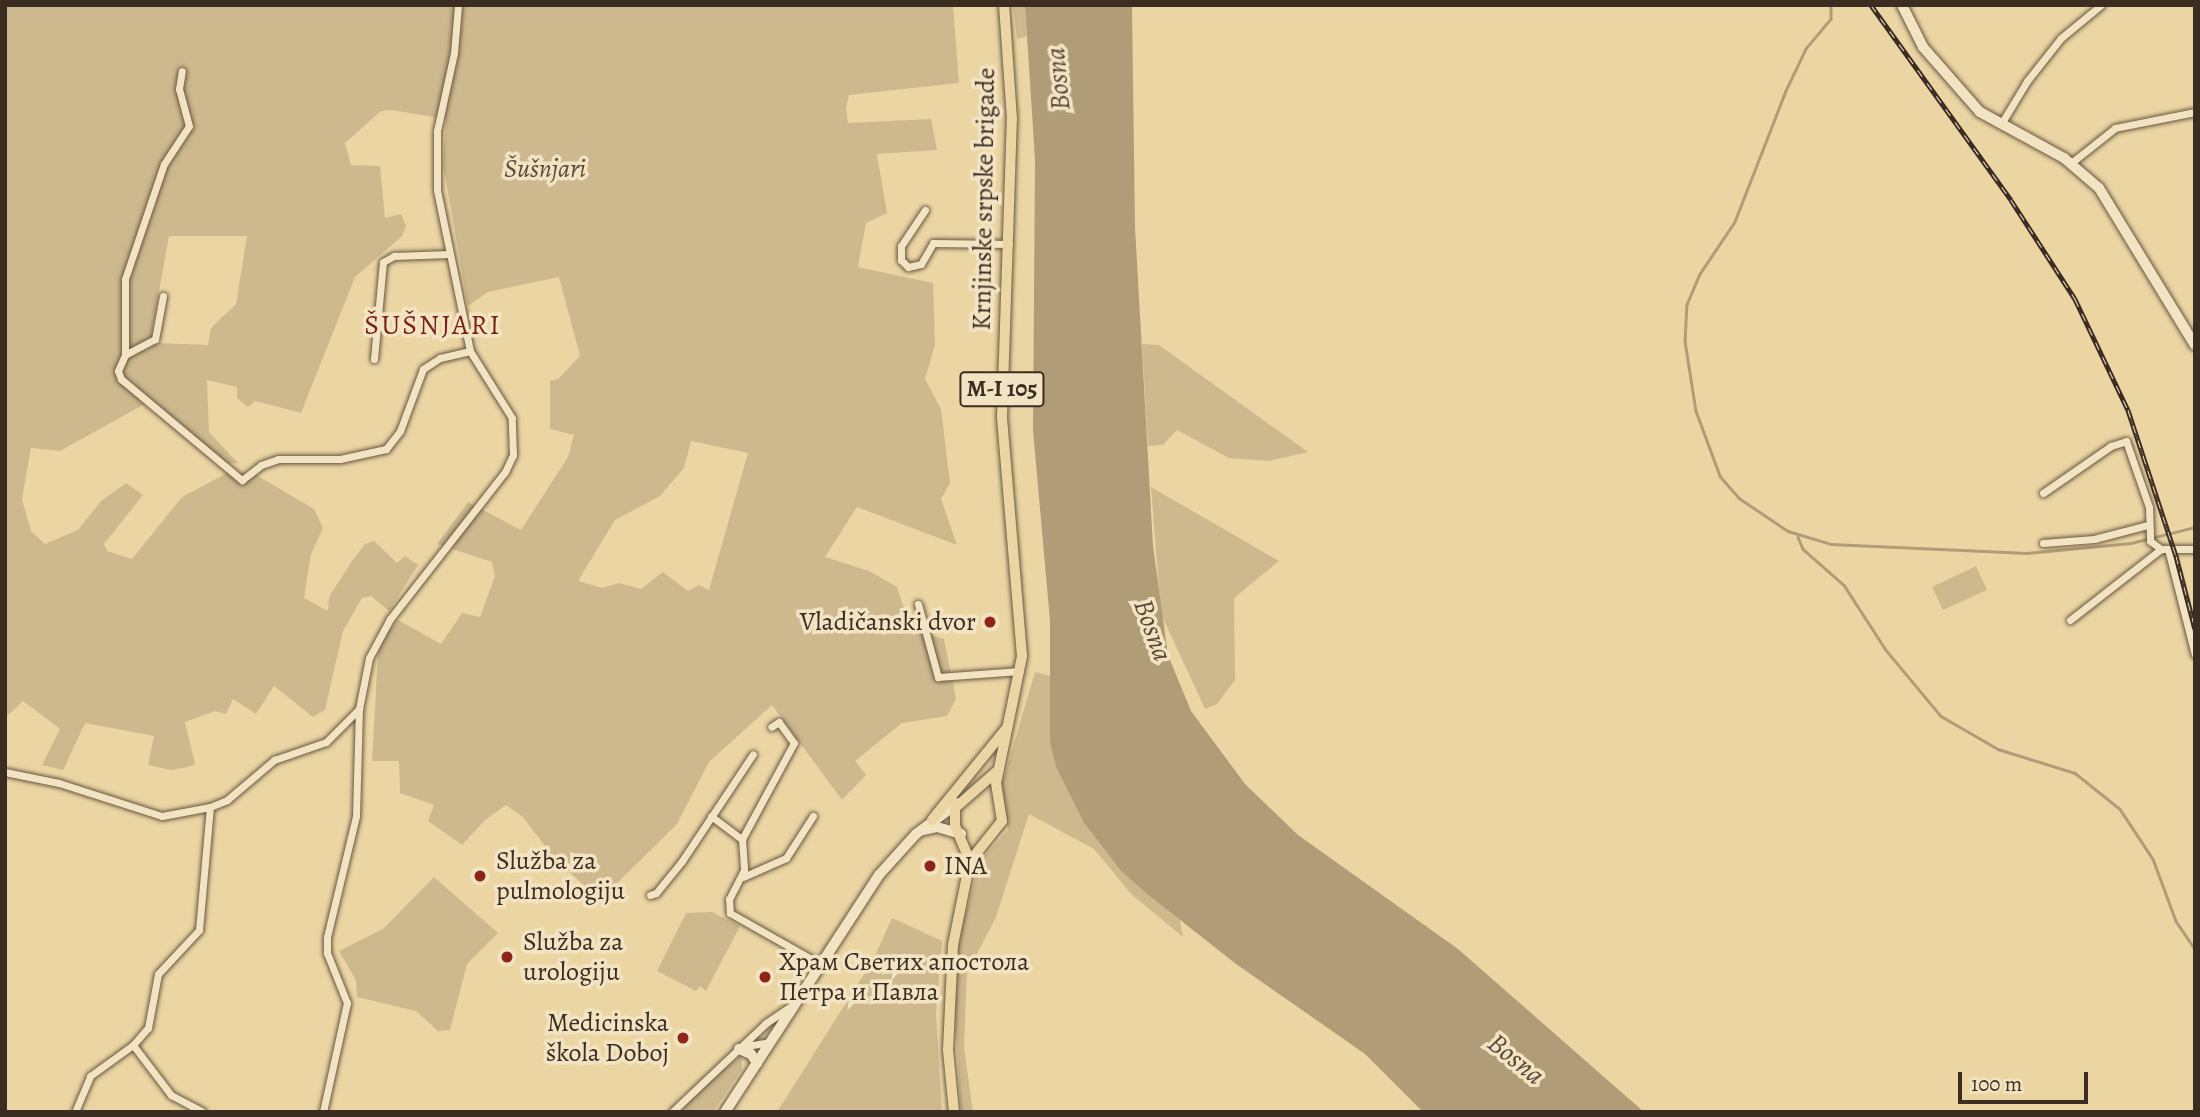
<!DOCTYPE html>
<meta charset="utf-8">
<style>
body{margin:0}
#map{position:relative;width:2200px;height:1117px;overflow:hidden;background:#ebd6a3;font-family:Alegreya,serif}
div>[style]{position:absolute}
.green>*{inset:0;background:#cdb98d}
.water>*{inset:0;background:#b09d77}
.stream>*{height:2.5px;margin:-1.25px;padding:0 1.25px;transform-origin:1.25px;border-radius:1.25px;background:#b09d77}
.roads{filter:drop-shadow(0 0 2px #685743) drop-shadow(0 0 2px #685743)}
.street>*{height:7px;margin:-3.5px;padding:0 3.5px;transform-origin:3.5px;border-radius:3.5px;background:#f2e4c3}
.secondary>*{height:10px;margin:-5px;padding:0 5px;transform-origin:5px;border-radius:5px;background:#f2e4c3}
.primary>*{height:10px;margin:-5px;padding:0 5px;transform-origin:5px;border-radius:5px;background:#ebd6a3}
.rail>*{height:5px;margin-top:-2.5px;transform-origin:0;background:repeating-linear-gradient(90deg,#f2e4c3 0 8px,#3c2d23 0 16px);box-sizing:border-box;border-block:2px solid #3c2d23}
.dots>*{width:19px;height:19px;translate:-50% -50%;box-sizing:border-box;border:4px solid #f2e4c3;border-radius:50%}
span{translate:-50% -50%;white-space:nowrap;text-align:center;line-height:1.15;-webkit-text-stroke:7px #f2e4c3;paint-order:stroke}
.shield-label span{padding:2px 5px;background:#f2e4c3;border:2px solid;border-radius:5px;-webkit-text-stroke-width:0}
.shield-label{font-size:24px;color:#3c2d23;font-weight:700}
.park-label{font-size:26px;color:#594938;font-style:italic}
.street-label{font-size:26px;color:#3c2d23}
.poi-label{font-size:26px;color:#3c2d23}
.right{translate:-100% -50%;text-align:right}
.left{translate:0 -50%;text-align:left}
.water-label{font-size:28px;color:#594938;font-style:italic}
.neighbourhood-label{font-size:28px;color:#7a1f14;letter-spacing:2px}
.frame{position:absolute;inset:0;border:7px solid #3c2d23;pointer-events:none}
.scale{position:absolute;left:1958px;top:1072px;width:130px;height:32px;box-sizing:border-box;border:4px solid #3c2d23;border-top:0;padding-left:9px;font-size:21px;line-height:24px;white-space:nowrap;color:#3c2d23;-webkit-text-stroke:5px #f2e4c3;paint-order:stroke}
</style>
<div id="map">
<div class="green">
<i style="clip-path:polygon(evenodd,5px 5px,953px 6px,959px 83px,849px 95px,846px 108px,848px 123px,931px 119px,937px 150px,877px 154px,887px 213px,866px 223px,858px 267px,933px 283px,935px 345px,925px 379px,941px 409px,950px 483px,941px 499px,957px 545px,857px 507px,825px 557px,869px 571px,897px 587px,911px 630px,944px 639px,956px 699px,947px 716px,902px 723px,855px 761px,866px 775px,842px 800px,772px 705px,709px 762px,677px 824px,600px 900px,554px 858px,523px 817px,506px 805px,485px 820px,462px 845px,428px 821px,434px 805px,400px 793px,399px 761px,372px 761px,378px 654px,383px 639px,398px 620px,441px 644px,462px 613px,480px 617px,495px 576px,492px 562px,437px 544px,468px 502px,521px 530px,568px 457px,574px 435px,550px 429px,550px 381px,558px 379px,580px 356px,559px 277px,488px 292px,468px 306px,443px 164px,446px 119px,391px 110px,381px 111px,345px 143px,351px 165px,380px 166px,385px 218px,401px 214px,406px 226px,402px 236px,355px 277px,301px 413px,255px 401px,248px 407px,237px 398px,237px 387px,207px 380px,209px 432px,238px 463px,225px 464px,152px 400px,60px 451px,31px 448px,22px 499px,31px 531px,45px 544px,78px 530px,101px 501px,126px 483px,143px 495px,104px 544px,107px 551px,132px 559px,182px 497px,229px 472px,256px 475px,314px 509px,323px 528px,311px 554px,304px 598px,328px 611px,329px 597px,352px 561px,365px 544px,374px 541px,397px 563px,405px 556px,418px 565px,389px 611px,371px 596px,362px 598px,343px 631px,325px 710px,313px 717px,274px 686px,256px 714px,233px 699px,226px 714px,215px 711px,185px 722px,195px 764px,188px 767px,171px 770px,148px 765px,154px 736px,85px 723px,63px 770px,42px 765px,60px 729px,23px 701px,5px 718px,5px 5px,169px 236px,247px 236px,236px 304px,211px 328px,208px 345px,158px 343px,152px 330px,169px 236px,5px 5px,691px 441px,748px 453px,709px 590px,699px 585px,688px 591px,663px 572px,641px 589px,619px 583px,602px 588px,578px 581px,615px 520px,660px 496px,684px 468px,691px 441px)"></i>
<i style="clip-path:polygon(1013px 5px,1025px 5px,1027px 36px,1017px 39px)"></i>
<i style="clip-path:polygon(1142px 344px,1159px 345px,1308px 452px,1269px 461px,1229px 458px,1177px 430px,1163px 445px,1148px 446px)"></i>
<i style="clip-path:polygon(1151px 487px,1279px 561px,1234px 598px,1235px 680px,1217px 704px,1205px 709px,1161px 614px)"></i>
<i style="clip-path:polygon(1976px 566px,1987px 590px,1943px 610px,1932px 587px)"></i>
<i style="clip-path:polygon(1035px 672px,1050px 676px,1050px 743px,1056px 767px,1084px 823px,1121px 871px,1180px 920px,1183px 937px,1131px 894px,1094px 849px,1029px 814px,996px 917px,967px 973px,964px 1047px,973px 1112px,961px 1112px,953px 986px,961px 931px,980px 861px,1008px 830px,1001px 788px)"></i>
<i style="clip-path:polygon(434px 877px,498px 933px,467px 964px,450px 1030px,438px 1031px,416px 1011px,357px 997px,356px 980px,339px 951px,383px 929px)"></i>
<i style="clip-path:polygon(712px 912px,740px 926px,706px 991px,700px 986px,696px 991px,657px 971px,686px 913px)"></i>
<i style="clip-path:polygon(892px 918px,942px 941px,936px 1014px,942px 1112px,777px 1112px,873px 960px)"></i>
<i style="clip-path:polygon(741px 1057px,742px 1069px,713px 1112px,680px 1112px,717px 1073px)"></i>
</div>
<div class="water">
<i style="clip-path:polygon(1025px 5px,1132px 5px,1135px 227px,1153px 546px,1168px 655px,1191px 711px,1245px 784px,1298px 835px,1458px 949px,1644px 1112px,1423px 1112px,1365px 1054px,1236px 964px,1146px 893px,1121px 871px,1084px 823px,1056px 767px,1050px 743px,1050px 621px,1033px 430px,1035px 160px)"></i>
</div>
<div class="stream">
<i style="left:1831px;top:5px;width:14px;rotate:90deg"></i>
<i style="left:1831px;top:19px;width:39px;rotate:130deg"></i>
<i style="left:1806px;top:49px;width:47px;rotate:115.5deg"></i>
<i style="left:1786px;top:91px;width:141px;rotate:111.3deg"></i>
<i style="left:1735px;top:222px;width:63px;rotate:123.9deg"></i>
<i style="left:1700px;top:274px;width:33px;rotate:113deg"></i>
<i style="left:1687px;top:304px;width:37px;rotate:93deg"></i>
<i style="left:1685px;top:341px;width:71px;rotate:81.1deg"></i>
<i style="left:1696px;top:411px;width:69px;rotate:69.7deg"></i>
<i style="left:1720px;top:476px;width:29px;rotate:49deg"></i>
<i style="left:1739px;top:498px;width:59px;rotate:34deg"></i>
<i style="left:1788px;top:531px;width:45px;rotate:16.8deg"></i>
<i style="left:1831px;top:544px;width:196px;rotate:2.6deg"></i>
<i style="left:2027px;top:553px;width:104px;rotate:-5.5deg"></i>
<i style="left:2131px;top:543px;width:66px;rotate:-14deg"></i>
<i style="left:1798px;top:537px;width:13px;rotate:67deg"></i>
<i style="left:1803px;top:549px;width:55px;rotate:41.3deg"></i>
<i style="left:1844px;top:585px;width:77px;rotate:57.1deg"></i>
<i style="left:1886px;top:650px;width:86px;rotate:50.2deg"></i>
<i style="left:1941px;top:716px;width:66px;rotate:30.1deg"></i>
<i style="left:1998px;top:749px;width:81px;rotate:17.3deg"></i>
<i style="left:2075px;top:773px;width:58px;rotate:38.7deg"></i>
<i style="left:2120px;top:809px;width:60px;rotate:56.6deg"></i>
<i style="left:2153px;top:859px;width:66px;rotate:69.6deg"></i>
<i style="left:2176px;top:921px;width:34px;rotate:56deg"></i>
</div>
<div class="roads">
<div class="street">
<i style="left:2001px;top:124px;width:50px;rotate:-58.8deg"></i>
<i style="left:2027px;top:81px;width:55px;rotate:-51.7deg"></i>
<i style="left:2061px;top:38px;width:52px;rotate:-39.5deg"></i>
<i style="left:2071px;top:163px;width:56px;rotate:-38.5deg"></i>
<i style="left:2115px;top:128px;width:82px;rotate:-11.3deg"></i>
<i style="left:925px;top:210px;width:43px;rotate:123.7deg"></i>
<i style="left:901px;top:246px;width:14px;rotate:90deg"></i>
<i style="left:901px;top:260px;width:10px;rotate:45deg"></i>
<i style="left:908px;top:267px;width:13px;rotate:-13deg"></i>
<i style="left:921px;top:264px;width:24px;rotate:-60deg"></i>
<i style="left:933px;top:243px;width:76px;rotate:0.8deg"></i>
<i style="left:163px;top:296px;width:44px;rotate:100.5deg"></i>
<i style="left:155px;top:339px;width:34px;rotate:152deg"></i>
<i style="left:125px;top:355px;width:17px;rotate:114deg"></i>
<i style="left:118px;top:371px;width:9px;rotate:69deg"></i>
<i style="left:121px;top:379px;width:158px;rotate:39.9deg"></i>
<i style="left:242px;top:480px;width:24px;rotate:-38deg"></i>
<i style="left:261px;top:465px;width:18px;rotate:-19deg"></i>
<i style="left:278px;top:459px;width:62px"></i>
<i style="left:340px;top:459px;width:47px;rotate:-12.3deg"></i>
<i style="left:386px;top:449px;width:23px;rotate:-52deg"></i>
<i style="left:400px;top:431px;width:66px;rotate:-69.6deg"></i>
<i style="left:423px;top:369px;width:20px;rotate:-33deg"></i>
<i style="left:440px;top:358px;width:31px;rotate:-13deg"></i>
<i style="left:125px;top:355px;width:76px;rotate:-90deg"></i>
<i style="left:125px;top:279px;width:121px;rotate:-71.3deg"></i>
<i style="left:164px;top:164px;width:45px;rotate:-56.7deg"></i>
<i style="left:189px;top:126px;width:38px;rotate:-105deg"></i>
<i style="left:179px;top:89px;width:18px;rotate:-81deg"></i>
<i style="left:374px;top:359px;width:97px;rotate:-84.7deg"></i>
<i style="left:383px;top:262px;width:13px;rotate:-29deg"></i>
<i style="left:394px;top:256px;width:55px;rotate:-2.1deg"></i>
<i style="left:2043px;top:493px;width:83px;rotate:-34.7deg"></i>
<i style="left:2111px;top:446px;width:16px;rotate:-18deg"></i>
<i style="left:2126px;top:441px;width:70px;rotate:70.8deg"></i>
<i style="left:2149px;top:507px;width:34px;rotate:88deg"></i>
<i style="left:2150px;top:541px;width:14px;rotate:36deg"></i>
<i style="left:2043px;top:543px;width:51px;rotate:-4.5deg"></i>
<i style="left:2094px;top:539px;width:56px;rotate:-14.5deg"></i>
<i style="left:2168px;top:549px;width:109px;rotate:75.7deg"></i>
<i style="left:918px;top:604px;width:76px;rotate:74.7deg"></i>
<i style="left:938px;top:677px;width:82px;rotate:-4.2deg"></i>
<i style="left:2070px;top:620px;width:115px;rotate:-38deg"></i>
<i style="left:2161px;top:549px;width:34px"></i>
<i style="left:5px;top:772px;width:55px;rotate:11.5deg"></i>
<i style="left:59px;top:783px;width:108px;rotate:17.8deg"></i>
<i style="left:162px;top:816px;width:49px;rotate:-10.6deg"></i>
<i style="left:711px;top:816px;width:39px;rotate:37deg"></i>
<i style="left:742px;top:839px;width:31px;rotate:86deg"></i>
<i style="left:744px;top:870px;width:33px;rotate:117deg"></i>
<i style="left:729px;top:899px;width:14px;rotate:86deg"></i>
<i style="left:730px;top:913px;width:103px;rotate:29.5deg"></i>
<i style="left:742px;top:839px;width:109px;rotate:-61.6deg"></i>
<i style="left:794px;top:743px;width:26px;rotate:-126deg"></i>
<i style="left:779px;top:722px;width:9px;rotate:148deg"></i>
<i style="left:743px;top:877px;width:47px;rotate:-23.8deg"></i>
<i style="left:786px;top:858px;width:50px;rotate:-57.3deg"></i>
<i style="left:650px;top:895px;width:6px;rotate:-18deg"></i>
<i style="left:656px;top:893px;width:41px;rotate:-50.9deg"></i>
<i style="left:682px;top:861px;width:128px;rotate:-56.4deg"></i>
<i style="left:133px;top:1045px;width:23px;rotate:-49deg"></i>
<i style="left:148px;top:1028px;width:55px;rotate:-79.5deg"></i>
<i style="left:158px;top:974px;width:60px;rotate:-47deg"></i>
<i style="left:199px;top:930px;width:123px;rotate:-84.9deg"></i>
<i style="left:210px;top:807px;width:18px;rotate:-22deg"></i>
<i style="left:227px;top:800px;width:62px;rotate:-40.4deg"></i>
<i style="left:274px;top:760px;width:55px;rotate:-19.1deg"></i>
<i style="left:326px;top:742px;width:47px;rotate:-45deg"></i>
<i style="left:746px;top:1046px;width:24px;rotate:-9deg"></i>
<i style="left:75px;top:1112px;width:39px;rotate:-67deg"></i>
<i style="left:90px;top:1076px;width:53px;rotate:-35.8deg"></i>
<i style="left:133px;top:1045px;width:63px;rotate:52.8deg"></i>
<i style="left:171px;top:1095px;width:36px;rotate:28deg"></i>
<i style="left:323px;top:1112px;width:112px;rotate:-77.6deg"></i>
<i style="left:347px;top:1003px;width:54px;rotate:-111.8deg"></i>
<i style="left:327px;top:953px;width:16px;rotate:-90deg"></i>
<i style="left:327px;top:937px;width:124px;rotate:-76.5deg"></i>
<i style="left:356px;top:816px;width:107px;rotate:-88.4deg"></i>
<i style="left:359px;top:709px;width:52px;rotate:-78.9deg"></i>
<i style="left:369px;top:658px;width:44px;rotate:-61.7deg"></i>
<i style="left:390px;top:619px;width:187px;rotate:-52deg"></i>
<i style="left:505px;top:472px;width:19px;rotate:-65deg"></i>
<i style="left:513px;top:455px;width:37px;rotate:-92deg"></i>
<i style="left:512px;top:418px;width:79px;rotate:-122.1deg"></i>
<i style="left:470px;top:351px;width:164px;rotate:-101.6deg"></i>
<i style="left:437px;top:190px;width:59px;rotate:-90deg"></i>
<i style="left:437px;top:131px;width:80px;rotate:-77.7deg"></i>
<i style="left:454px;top:53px;width:48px;rotate:-85.2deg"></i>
<i style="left:672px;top:1112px;width:129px;rotate:-43.4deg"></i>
<i style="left:766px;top:1023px;width:34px;rotate:-34deg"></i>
</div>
<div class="secondary">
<i style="left:1902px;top:5px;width:47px;rotate:63.4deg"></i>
<i style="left:1923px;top:47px;width:86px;rotate:48.8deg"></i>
<i style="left:1980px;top:112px;width:96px;rotate:28.7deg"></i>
<i style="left:2064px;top:158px;width:46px;rotate:40.6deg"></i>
<i style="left:2099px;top:188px;width:184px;rotate:58.6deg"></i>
<i style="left:923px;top:830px;width:14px;rotate:-12deg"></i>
<i style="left:937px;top:827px;width:25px;rotate:16deg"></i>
<i style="left:739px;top:1049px;width:13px;rotate:23deg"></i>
<i style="left:751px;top:1054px;width:11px;rotate:56deg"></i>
<i style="left:725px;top:1112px;width:283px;rotate:-57deg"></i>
<i style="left:879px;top:875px;width:55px;rotate:-47.9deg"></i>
<i style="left:916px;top:834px;width:52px;rotate:-36.4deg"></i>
</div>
<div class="primary">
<i style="left:932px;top:820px;width:117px;rotate:-50.9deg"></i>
<i style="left:970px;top:861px;width:39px;rotate:-113deg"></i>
<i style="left:955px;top:825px;width:17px;rotate:-90deg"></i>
<i style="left:955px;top:808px;width:55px;rotate:-41.3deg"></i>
<i style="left:954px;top:1112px;width:62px;rotate:-95.5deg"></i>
<i style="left:948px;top:1050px;width:105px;rotate:-87.3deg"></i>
<i style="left:953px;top:945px;width:86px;rotate:-78.6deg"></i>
<i style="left:970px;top:861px;width:51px;rotate:-51.3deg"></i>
<i style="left:1002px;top:821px;width:38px;rotate:-99deg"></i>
<i style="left:996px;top:783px;width:130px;rotate:-78.4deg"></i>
<i style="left:1022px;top:656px;width:240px;rotate:-94.8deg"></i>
<i style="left:1002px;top:417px;width:298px;rotate:-88.1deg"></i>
<i style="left:1012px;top:119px;width:114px;rotate:-94deg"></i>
</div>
</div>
<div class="rail">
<i style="left:1871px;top:5px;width:240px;rotate:54.3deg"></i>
<i style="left:2011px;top:200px;width:118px;rotate:57.1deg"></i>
<i style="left:2075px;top:299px;width:123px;rotate:64.5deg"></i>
<i style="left:2128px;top:410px;width:154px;rotate:71.8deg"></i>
<i style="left:2176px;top:556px;width:75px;rotate:75.4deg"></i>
</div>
<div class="dots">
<i style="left:990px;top:622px;background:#8f2418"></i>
<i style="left:930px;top:866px;background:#8f2418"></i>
<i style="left:480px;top:876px;background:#8f2418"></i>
<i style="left:507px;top:957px;background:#8f2418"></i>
<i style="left:765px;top:977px;background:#8f2418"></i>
<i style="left:683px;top:1038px;background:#8f2418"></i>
</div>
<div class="shield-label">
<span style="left:1002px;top:389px">M-I 105</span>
</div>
<div class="park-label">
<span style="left:545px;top:169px">Šušnjari</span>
</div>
<div class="street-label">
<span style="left:984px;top:199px;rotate:-89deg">Krnjinske srpske brigade</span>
</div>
<div class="poi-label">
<span class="right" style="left:976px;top:622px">Vladičanski dvor</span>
<span class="left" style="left:496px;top:876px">Služba za<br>pulmologiju</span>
<span class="left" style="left:944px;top:866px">INA</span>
<span class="left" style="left:523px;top:957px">Služba za<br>urologiju</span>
<span class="left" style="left:779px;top:977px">Храм Светих апостола<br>Петра и Павла</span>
<span class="right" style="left:669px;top:1038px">Medicinska<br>škola Doboj</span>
</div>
<div class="water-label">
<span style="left:1058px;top:79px;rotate:-95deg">Bosna</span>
<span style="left:1153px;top:630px;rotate:70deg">Bosna</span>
<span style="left:1516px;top:1059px;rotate:39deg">Bosna</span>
</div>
<div class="neighbourhood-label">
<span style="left:433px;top:325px">ŠUŠNJARI</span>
</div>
<div class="frame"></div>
<div class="scale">100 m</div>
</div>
